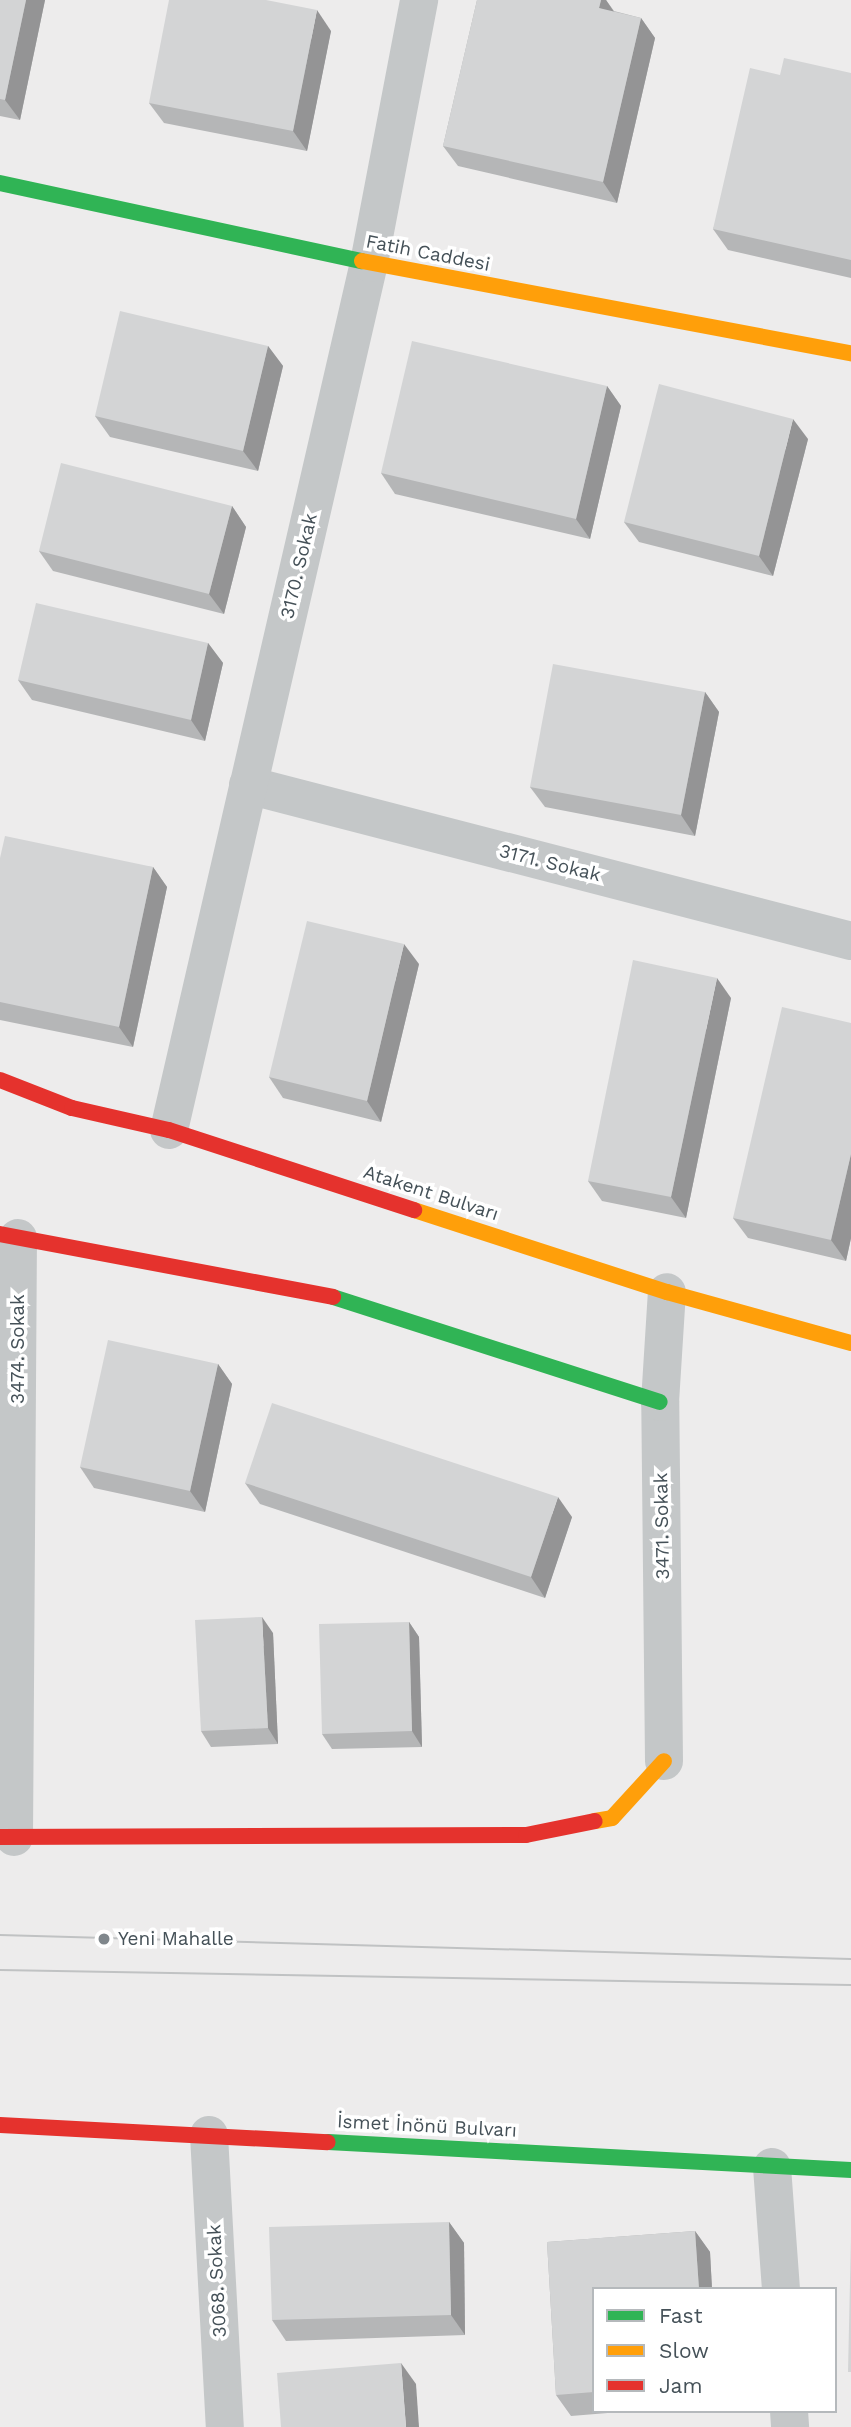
<!DOCTYPE html>
<meta charset="utf-8">
<style>
body{margin:0}
#map{position:relative;width:851px;height:2427px;overflow:hidden;background:#edecec;font-family:"Work Sans",sans-serif}
div>[style]{position:absolute}
.street>*{height:38px;margin:-19px;padding:0 19px;transform-origin:19px;border-radius:19px;background:#c4c7c8}
.fast>*{height:16px;margin:-8px;padding:0 8px;transform-origin:8px;border-radius:8px;background:#30b455}
.slow>*{height:16px;margin:-8px;padding:0 8px;transform-origin:8px;border-radius:8px;background:#ff9f0a}
.jam>*{height:16px;margin:-8px;padding:0 8px;transform-origin:8px;border-radius:8px;background:#e5322d}
.tram>*{height:2px;margin:-1px;padding:0 1px;transform-origin:1px;border-radius:1px;background:#c0c2c3}
.wall>*{inset:0;background:#b5b6b7}
.shaded-wall>*{inset:0;background:#949495}
.building>*{inset:0;background:#d3d4d5}
.dots>*{width:19px;height:19px;translate:-50% -50%;box-sizing:border-box;border:4px solid #fff;border-radius:50%}
span{translate:-50% -50%;white-space:nowrap;text-align:center;line-height:1.15;-webkit-text-stroke:7px #fff;paint-order:stroke}
.street-label{font-size:19px;color:#455158}
.poi-label{font-size:19px;color:#455158}
.left{translate:0 -50%;text-align:left}
.legend{position:absolute;left:592px;top:2287px;width:245px;height:126px;box-sizing:border-box;background:#fff;border:2px solid #b5b9bc;margin:0;padding:9px 12px;list-style:none;font-size:21px;color:#455158}
.legend li{display:flex;align-items:center;gap:14px;height:35px}
.legend b{width:35px;border:2px solid #b5b9bc}
</style>
<div id="map">
<div class="street">
<i style="left:248px;top:785px;width:623px;rotate:14.5deg"></i>
<i style="left:169px;top:1130px;width:890px;rotate:-77.01deg"></i>
<i style="left:369px;top:263px;width:268px;rotate:-79.2deg"></i>
<i style="left:664px;top:1761px;width:359px;rotate:-90.6deg"></i>
<i style="left:660px;top:1402px;width:110px;rotate:-86.4deg"></i>
<i style="left:14px;top:1837px;width:599px;rotate:-89.62deg"></i>
<i style="left:209px;top:2135px;width:292px;rotate:86.9deg"></i>
<i style="left:772px;top:2167px;width:122px;rotate:85.8deg"></i>
<i style="left:789px;top:2411px;width:16px;rotate:86deg"></i>
</div>
<div class="fast">
<i style="left:0;top:183px;width:370px;rotate:12.2deg"></i>
<i style="left:333px;top:1297px;width:343px;rotate:17.8deg"></i>
<i style="left:328px;top:2142px;width:524px;rotate:3.06deg"></i>
</div>
<div class="slow">
<i style="left:362px;top:261px;width:498px;rotate:10.7deg"></i>
<i style="left:414px;top:1210px;width:266px;rotate:18deg"></i>
<i style="left:667px;top:1292px;width:191px;rotate:15.5deg"></i>
<i style="left:595px;top:1821px;width:17px;rotate:-10deg"></i>
<i style="left:612px;top:1818px;width:77px;rotate:-47.6deg"></i>
</div>
<div class="jam">
<i style="left:0;top:1080px;width:77px;rotate:21.3deg"></i>
<i style="left:72px;top:1108px;width:99px;rotate:12.8deg"></i>
<i style="left:169px;top:1130px;width:258px;rotate:18.1deg"></i>
<i style="left:0;top:1234px;width:339px;rotate:10.7deg"></i>
<i style="left:0;top:1837px;width:526px;rotate:-0.22deg"></i>
<i style="left:526px;top:1835px;width:70px;rotate:-11.5deg"></i>
<i style="left:0;top:2125px;width:328px;rotate:3deg"></i>
</div>
<div class="tram">
<i style="left:0;top:1935px;width:851px;rotate:1.62deg"></i>
<i style="left:0;top:1970px;width:851px;rotate:1.01deg"></i>
</div>
<div class="wall">
<i style="clip-path:polygon(0 0,45px 0,20px 120px,0 116px)"></i>
<i style="clip-path:polygon(477px 0,606px 0,614px 11px,641px 18px,655px 38px,617px 203px,458px 166px,443px 146px)"></i>
<i style="clip-path:polygon(331px 31px,307px 151px,164px 123px,149px 103px)"></i>
<i style="clip-path:polygon(851px 73px,851px 278px,728px 250px,713px 229px,780px 75px)"></i>
<i style="clip-path:polygon(268px 346px,283px 366px,258px 471px,110px 437px,95px 416px)"></i>
<i style="clip-path:polygon(607px 386px,621px 406px,590px 539px,395px 494px,381px 473px)"></i>
<i style="clip-path:polygon(808px 439px,773px 576px,639px 542px,624px 522px)"></i>
<i style="clip-path:polygon(232px 506px,246px 527px,224px 614px,53px 571px,39px 551px)"></i>
<i style="clip-path:polygon(208px 643px,223px 663px,205px 741px,32px 700px,18px 680px)"></i>
<i style="clip-path:polygon(705px 692px,719px 712px,695px 836px,545px 807px,530px 787px)"></i>
<i style="clip-path:polygon(0 858px,153px 867px,167px 887px,133px 1047px,0 1020px)"></i>
<i style="clip-path:polygon(419px 964px,381px 1122px,283px 1098px,269px 1077px)"></i>
<i style="clip-path:polygon(731px 998px,686px 1218px,602px 1201px,588px 1181px)"></i>
<i style="clip-path:polygon(851px 1023px,851px 1238px,846px 1261px,748px 1238px,733px 1218px)"></i>
<i style="clip-path:polygon(218px 1364px,232px 1384px,205px 1512px,94px 1488px,80px 1467px)"></i>
<i style="clip-path:polygon(245px 1483px,572px 1517px,545px 1598px,260px 1504px)"></i>
<i style="clip-path:polygon(409px 1622px,419px 1637px,422px 1747px,332px 1749px,322px 1734px)"></i>
<i style="clip-path:polygon(273px 1633px,278px 1744px,211px 1747px,201px 1731px)"></i>
<i style="clip-path:polygon(449px 2222px,464px 2243px,465px 2335px,286px 2341px,272px 2320px)"></i>
<i style="clip-path:polygon(695px 2231px,710px 2252px,712px 2289px,594px 2289px,594px 2411px,632px 2411px,571px 2416px,556px 2395px,547px 2242px)"></i>
</div>
<div class="shaded-wall">
<i style="clip-path:polygon(26px 0,45px 0,20px 120px,5px 100px)"></i>
<i style="clip-path:polygon(601px 0,606px 0,616px 15px,599px 8px)"></i>
<i style="clip-path:polygon(317px 10px,331px 31px,307px 151px,293px 131px)"></i>
<i style="clip-path:polygon(641px 18px,655px 38px,617px 203px,603px 182px)"></i>
<i style="clip-path:polygon(268px 346px,283px 366px,258px 471px,243px 451px)"></i>
<i style="clip-path:polygon(607px 386px,621px 406px,590px 539px,576px 519px)"></i>
<i style="clip-path:polygon(793px 419px,808px 439px,773px 576px,759px 556px)"></i>
<i style="clip-path:polygon(232px 506px,246px 527px,224px 614px,209px 594px)"></i>
<i style="clip-path:polygon(208px 643px,223px 663px,205px 741px,191px 720px)"></i>
<i style="clip-path:polygon(705px 692px,719px 712px,695px 836px,681px 815px)"></i>
<i style="clip-path:polygon(153px 867px,167px 887px,133px 1047px,119px 1027px)"></i>
<i style="clip-path:polygon(404px 944px,419px 964px,381px 1122px,367px 1101px)"></i>
<i style="clip-path:polygon(717px 978px,731px 998px,686px 1218px,671px 1197px)"></i>
<i style="clip-path:polygon(851px 1154px,851px 1238px,846px 1261px,831px 1240px)"></i>
<i style="clip-path:polygon(218px 1364px,232px 1384px,205px 1512px,190px 1491px)"></i>
<i style="clip-path:polygon(558px 1497px,572px 1517px,545px 1598px,531px 1577px)"></i>
<i style="clip-path:polygon(262px 1617px,273px 1633px,278px 1744px,268px 1728px)"></i>
<i style="clip-path:polygon(409px 1622px,419px 1637px,422px 1747px,412px 1731px)"></i>
<i style="clip-path:polygon(449px 2222px,464px 2243px,465px 2335px,451px 2315px)"></i>
<i style="clip-path:polygon(695px 2231px,710px 2252px,712px 2289px,699px 2289px)"></i>
<i style="clip-path:polygon(401px 2363px,416px 2384px,419px 2427px,406px 2427px)"></i>
</div>
<div class="building">
<i style="clip-path:polygon(0 0,26px 0,5px 100px,0 99px)"></i>
<i style="clip-path:polygon(169px 0,266px 0,317px 10px,293px 131px,149px 103px)"></i>
<i style="clip-path:polygon(477px 0,601px 0,599px 8px,641px 18px,603px 182px,443px 146px)"></i>
<i style="clip-path:polygon(784px 58px,851px 73px,851px 260px,713px 229px,750px 68px,780px 75px)"></i>
<i style="clip-path:polygon(120px 311px,268px 346px,243px 451px,95px 416px)"></i>
<i style="clip-path:polygon(412px 341px,607px 386px,576px 519px,381px 473px)"></i>
<i style="clip-path:polygon(659px 384px,793px 419px,759px 556px,624px 522px)"></i>
<i style="clip-path:polygon(61px 463px,232px 506px,209px 594px,39px 551px)"></i>
<i style="clip-path:polygon(36px 603px,208px 643px,191px 720px,18px 680px)"></i>
<i style="clip-path:polygon(553px 664px,705px 692px,681px 815px,530px 787px)"></i>
<i style="clip-path:polygon(5px 836px,153px 867px,119px 1027px,0 1002px,0 858px)"></i>
<i style="clip-path:polygon(307px 921px,404px 944px,367px 1101px,269px 1077px)"></i>
<i style="clip-path:polygon(633px 960px,717px 978px,671px 1197px,588px 1181px)"></i>
<i style="clip-path:polygon(782px 1007px,851px 1023px,851px 1154px,831px 1240px,733px 1218px)"></i>
<i style="clip-path:polygon(108px 1340px,218px 1364px,190px 1491px,80px 1467px)"></i>
<i style="clip-path:polygon(272px 1403px,558px 1497px,531px 1577px,245px 1483px)"></i>
<i style="clip-path:polygon(262px 1617px,268px 1728px,201px 1731px,195px 1620px)"></i>
<i style="clip-path:polygon(409px 1622px,412px 1731px,322px 1734px,319px 1624px)"></i>
<i style="clip-path:polygon(449px 2222px,451px 2315px,272px 2320px,269px 2227px)"></i>
<i style="clip-path:polygon(695px 2231px,699px 2289px,594px 2289px,594px 2392px,556px 2395px,547px 2242px)"></i>
<i style="clip-path:polygon(851px 2236px,851px 2372px,848px 2372px)"></i>
<i style="clip-path:polygon(401px 2363px,406px 2427px,281px 2427px,277px 2373px)"></i>
</div>
<div class="dots">
<i style="left:104px;top:1939px;background:#80878c"></i>
</div>
<div class="street-label">
<span style="left:428px;top:253px;rotate:11deg">Fatih Caddesi</span>
<span style="left:299px;top:566px;rotate:-77deg">3170. Sokak</span>
<span style="left:550px;top:863px;rotate:14deg">3171. Sokak</span>
<span style="left:431px;top:1193px;rotate:18deg">Atakent Bulvarı</span>
<span style="left:18px;top:1349px;rotate:-90deg">3474. Sokak</span>
<span style="left:662px;top:1526px;rotate:-91deg">3471. Sokak</span>
<span style="left:427px;top:2126px;rotate:3deg">İsmet İnönü Bulvarı</span>
<span style="left:217px;top:2281px;rotate:-93deg">3068. Sokak</span>
</div>
<div class="poi-label">
<span class="left" style="left:118px;top:1939px">Yeni Mahalle</span>
</div>
<ul class="legend">
<li><b style="height:9px;background:#30b455"></b>Fast</li>
<li><b style="height:9px;background:#ff9f0a"></b>Slow</li>
<li><b style="height:9px;background:#e5322d"></b>Jam</li>
</ul>
</div>
